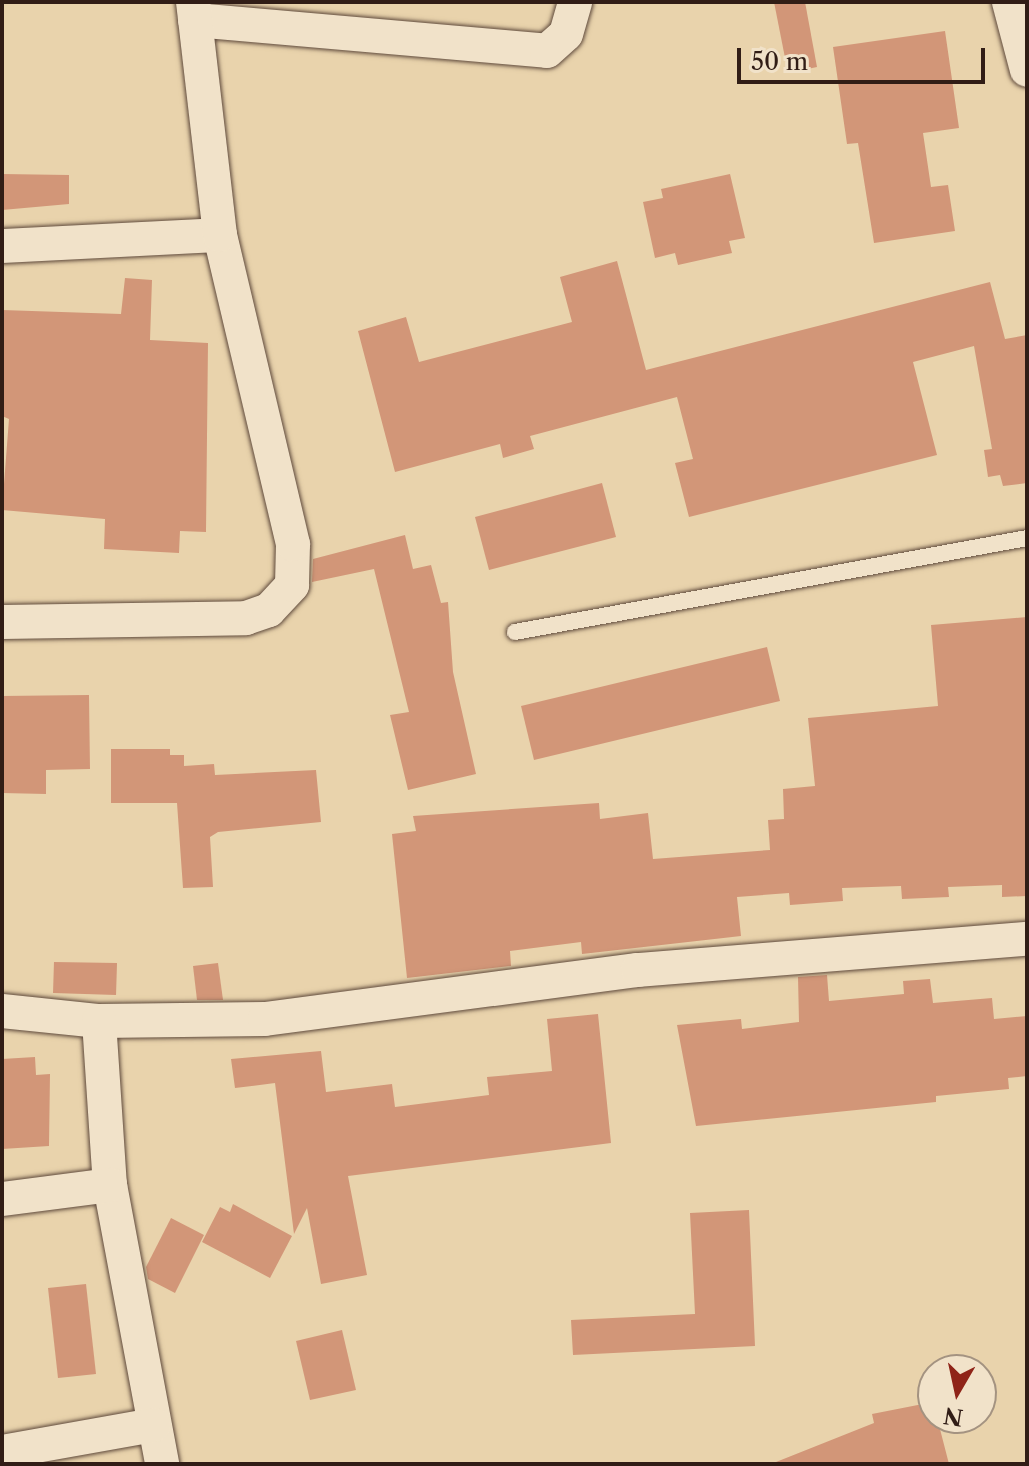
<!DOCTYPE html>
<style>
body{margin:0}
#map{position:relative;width:1029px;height:1466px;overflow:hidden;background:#e9d3ac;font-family:"Libre Caslon Text",serif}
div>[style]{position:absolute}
.building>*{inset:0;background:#d29678}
.roads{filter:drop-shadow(0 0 2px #5f4a3c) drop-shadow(0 0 2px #5f4a3c)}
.lane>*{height:16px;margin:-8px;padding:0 8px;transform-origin:8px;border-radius:8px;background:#f1e2c9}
.street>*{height:34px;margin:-17px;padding:0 17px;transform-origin:17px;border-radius:17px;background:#f1e2c9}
span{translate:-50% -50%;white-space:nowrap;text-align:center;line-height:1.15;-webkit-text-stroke:6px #f1e2c9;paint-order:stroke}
.frame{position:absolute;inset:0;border:4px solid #311d16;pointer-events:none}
.north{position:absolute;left:917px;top:1354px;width:80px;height:80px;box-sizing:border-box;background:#f1e2c9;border:2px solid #a49381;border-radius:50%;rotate:189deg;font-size:22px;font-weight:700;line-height:32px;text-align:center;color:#311d16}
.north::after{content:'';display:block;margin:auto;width:28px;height:36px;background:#8f2418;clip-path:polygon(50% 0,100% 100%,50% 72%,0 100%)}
.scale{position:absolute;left:737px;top:48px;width:248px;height:36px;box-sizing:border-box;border:4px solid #311d16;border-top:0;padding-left:10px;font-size:24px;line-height:28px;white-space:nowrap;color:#311d16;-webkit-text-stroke:6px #f1e2c9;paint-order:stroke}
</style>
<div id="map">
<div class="building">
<i style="clip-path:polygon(774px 2px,805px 2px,817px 67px,788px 73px)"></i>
<i style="clip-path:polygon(945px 31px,959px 128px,923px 133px,931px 187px,948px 185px,955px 231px,874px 243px,858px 143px,847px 144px,833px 47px)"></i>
<i style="clip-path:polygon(2px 174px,69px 175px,69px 204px,2px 210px)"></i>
<i style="clip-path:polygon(730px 174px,745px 238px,729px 241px,732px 253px,678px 265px,675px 253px,655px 258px,643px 202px,663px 198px,661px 189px)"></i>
<i style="clip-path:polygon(617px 261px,646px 370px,990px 282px,1005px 339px,1027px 335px,1027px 483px,1003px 486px,1000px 475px,988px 477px,984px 450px,992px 449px,974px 346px,913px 362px,937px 455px,689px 517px,675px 463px,693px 459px,677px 397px,530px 436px,534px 449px,503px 458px,500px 444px,395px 472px,358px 331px,406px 317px,419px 362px,572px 322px,560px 277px)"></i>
<i style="clip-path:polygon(125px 278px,152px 280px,150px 340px,208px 343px,206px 532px,180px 531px,179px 553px,104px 549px,105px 519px,2px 510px,9px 419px,2px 416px,2px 310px,121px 314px)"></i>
<i style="clip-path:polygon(602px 483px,616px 537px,489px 570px,475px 517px)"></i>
<i style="clip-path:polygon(405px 535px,413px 569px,431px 565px,441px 603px,448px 602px,453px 672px,476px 774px,408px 790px,390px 715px,409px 712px,374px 569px,312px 582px,313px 559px)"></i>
<i style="clip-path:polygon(1027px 617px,1027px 896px,1002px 897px,1002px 885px,948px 887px,949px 897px,902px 899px,901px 886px,842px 888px,843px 901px,790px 905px,789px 893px,737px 897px,741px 936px,582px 954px,581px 942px,510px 951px,511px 966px,407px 978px,392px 834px,416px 831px,413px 816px,599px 803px,600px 819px,648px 813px,653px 859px,770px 850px,768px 820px,784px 819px,783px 789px,815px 786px,808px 718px,938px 706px,931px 625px)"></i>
<i style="clip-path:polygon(767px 647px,780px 701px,534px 760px,521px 706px)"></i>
<i style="clip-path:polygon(89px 695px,90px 769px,46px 770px,46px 794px,2px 793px,2px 696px)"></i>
<i style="clip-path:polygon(111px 749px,170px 749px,170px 755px,184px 755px,184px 766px,214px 764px,215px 775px,316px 770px,321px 822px,218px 832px,210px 837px,213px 887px,183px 888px,177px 803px,111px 803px)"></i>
<i style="clip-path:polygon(54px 962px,117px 963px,116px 995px,53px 993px)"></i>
<i style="clip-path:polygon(218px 963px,223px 1000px,197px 1000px,193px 966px)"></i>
<i style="clip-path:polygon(827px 975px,829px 1001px,904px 994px,903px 981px,930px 979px,933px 1003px,992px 998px,994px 1019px,1027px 1016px,1027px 1076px,1008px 1078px,1009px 1089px,936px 1096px,936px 1102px,696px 1126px,677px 1025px,741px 1019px,742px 1029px,799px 1022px,798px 977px)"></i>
<i style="clip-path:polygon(598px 1014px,611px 1143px,348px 1176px,367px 1275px,321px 1284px,307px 1208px,294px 1234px,275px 1083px,235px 1088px,231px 1059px,321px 1051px,326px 1092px,392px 1084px,395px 1107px,489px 1095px,487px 1077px,552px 1071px,547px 1019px)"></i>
<i style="clip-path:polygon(35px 1057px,36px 1075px,50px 1074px,49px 1146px,2px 1149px,2px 1059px)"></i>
<i style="clip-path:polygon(233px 1204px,292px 1236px,270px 1278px,202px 1242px,220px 1207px,230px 1212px)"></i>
<i style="clip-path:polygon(749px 1210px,755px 1346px,573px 1355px,571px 1320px,695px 1314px,690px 1213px)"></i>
<i style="clip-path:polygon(171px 1218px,204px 1235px,175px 1293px,148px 1279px,146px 1267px)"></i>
<i style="clip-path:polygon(86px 1284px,96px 1374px,58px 1378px,48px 1288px)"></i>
<i style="clip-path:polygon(342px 1330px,356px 1390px,310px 1400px,296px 1341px)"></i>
<i style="clip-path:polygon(933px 1402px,949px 1464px,771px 1464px,874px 1423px,872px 1414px)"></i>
</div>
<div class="roads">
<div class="lane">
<i style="left:515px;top:632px;width:521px;rotate:-10.4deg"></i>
</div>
<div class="street">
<i style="left:1009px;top:2px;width:70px;rotate:75.2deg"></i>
<i style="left:195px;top:20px;width:353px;rotate:5deg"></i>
<i style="left:547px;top:51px;width:25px;rotate:-42deg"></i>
<i style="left:566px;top:34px;width:33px;rotate:-74deg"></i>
<i style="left:2px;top:246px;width:218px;rotate:-2.9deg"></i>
<i style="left:2px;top:622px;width:244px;rotate:-0.9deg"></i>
<i style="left:246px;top:618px;width:24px;rotate:-19deg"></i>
<i style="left:269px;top:610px;width:34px;rotate:-47deg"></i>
<i style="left:292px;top:585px;width:41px;rotate:-88.6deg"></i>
<i style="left:293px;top:544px;width:318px;rotate:-103.3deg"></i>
<i style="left:220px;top:235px;width:235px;rotate:-96.6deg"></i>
<i style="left:2px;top:1011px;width:98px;rotate:5.9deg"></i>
<i style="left:99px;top:1021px;width:166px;rotate:-0.7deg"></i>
<i style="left:265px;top:1019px;width:376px;rotate:-7.5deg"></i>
<i style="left:638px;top:970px;width:390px;rotate:-4.6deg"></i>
<i style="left:99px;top:1021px;width:164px;rotate:86.2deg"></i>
<i style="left:110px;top:1185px;width:284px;rotate:79.4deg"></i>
<i style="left:2px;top:1199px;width:109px;rotate:-7.4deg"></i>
<i style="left:2px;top:1452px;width:154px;rotate:-10.1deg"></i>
</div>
</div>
<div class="frame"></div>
<div class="north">N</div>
<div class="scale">50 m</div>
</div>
